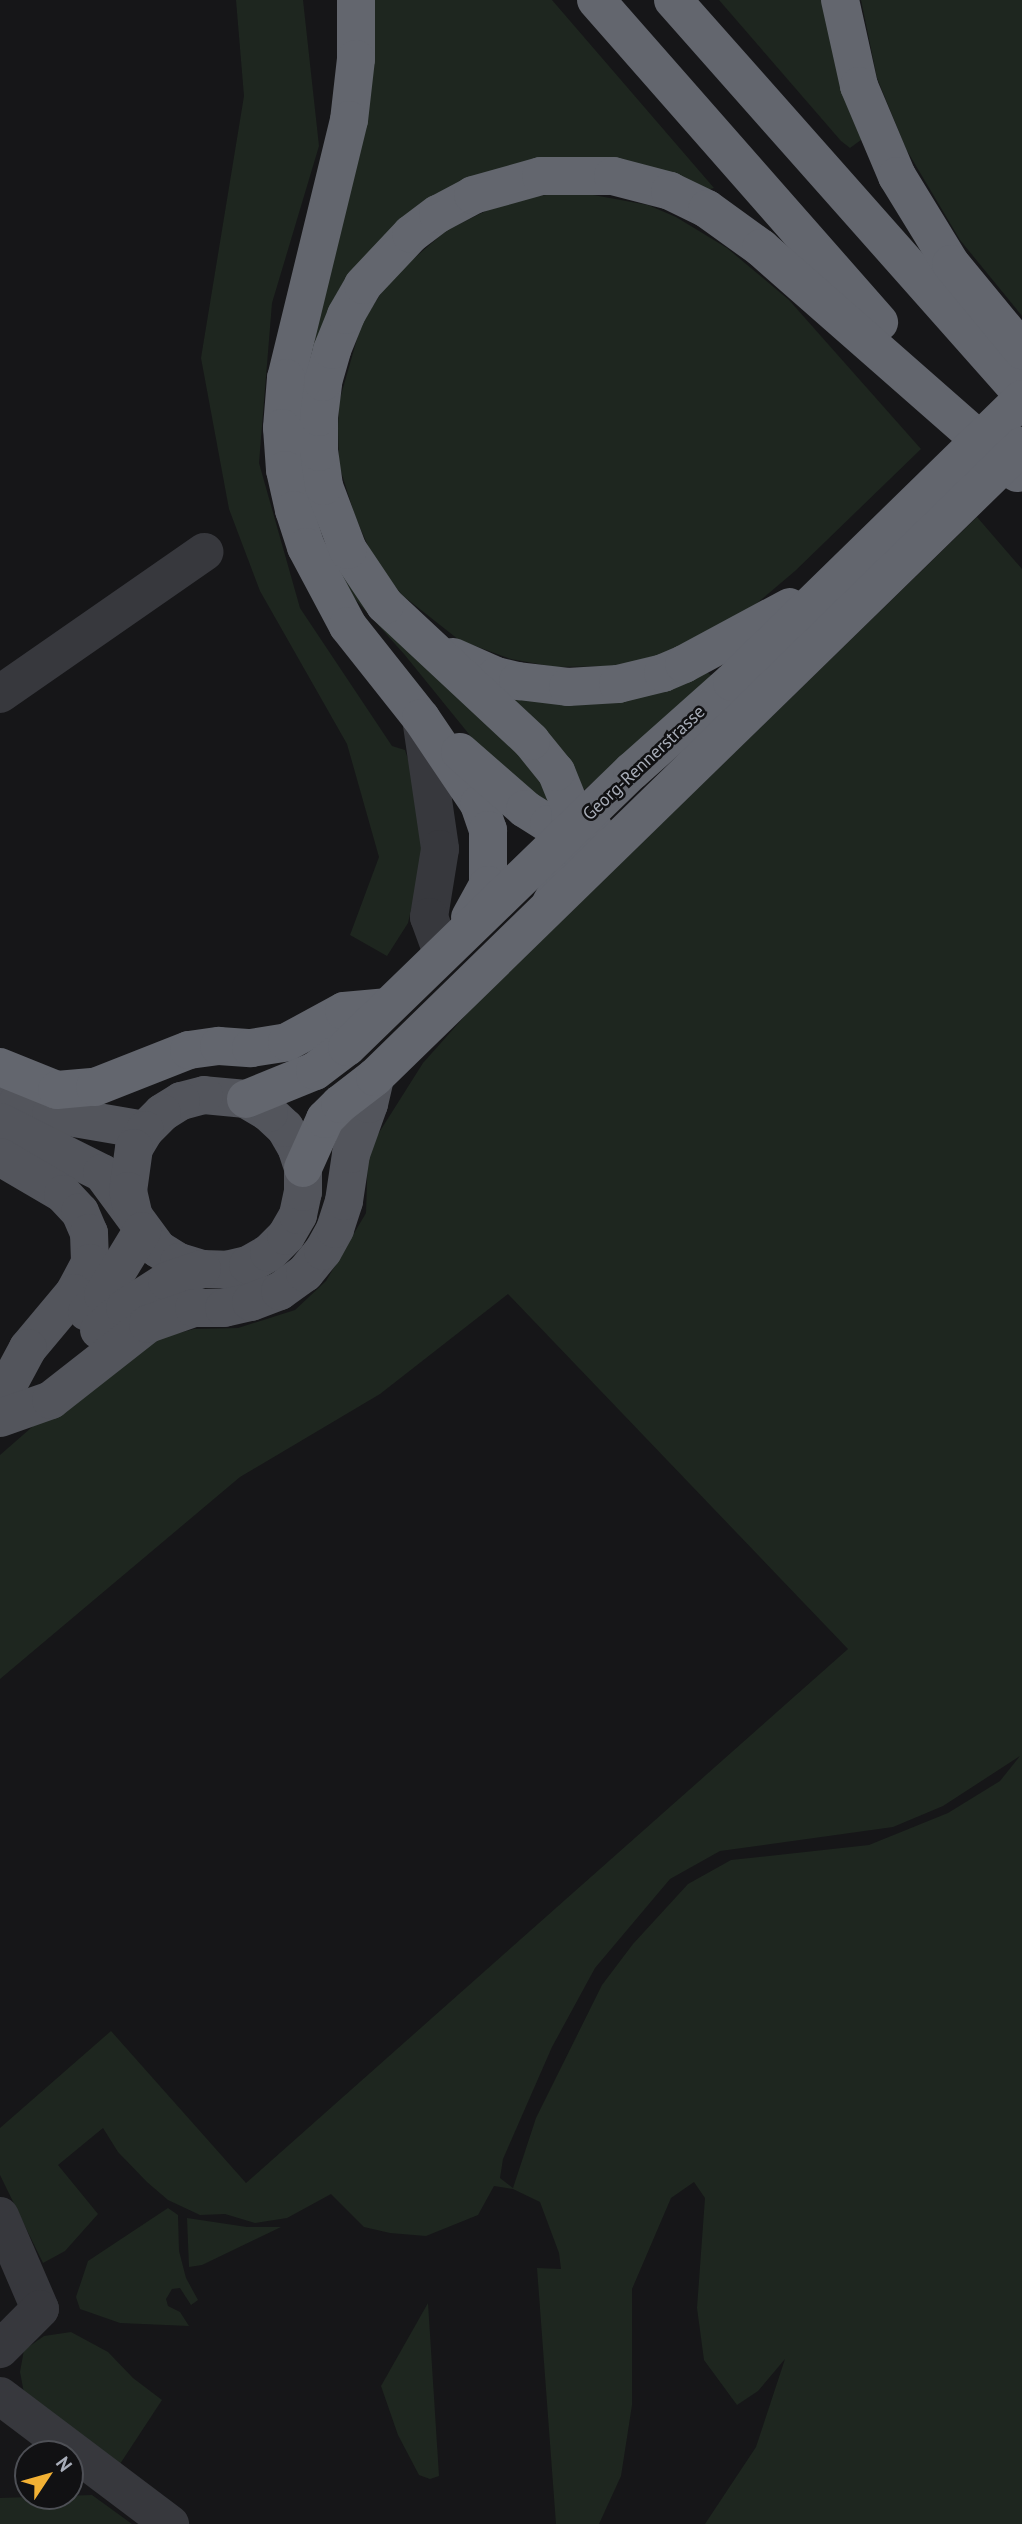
<!DOCTYPE html>
<style>
body{margin:0}
#map{position:relative;width:1022px;height:2524px;overflow:hidden;background:#161618;font-family:"PT Sans",sans-serif}
div>[style]{position:absolute}
.green>*{inset:0;background:#1e261f}
.minor>*{height:38px;margin:-19px;padding:0 19px;transform-origin:19px;border-radius:19px;background:#37383d}
.major>*{height:38px;margin:-19px;padding:0 19px;transform-origin:19px;border-radius:19px;background:#53555c}
.highway>*{height:38px;margin:-19px;padding:0 19px;transform-origin:19px;border-radius:19px;background:#63666e}
span{translate:-50% -50%;white-space:nowrap;text-align:center;line-height:1.15;-webkit-text-stroke:5px #111113;paint-order:stroke}
.street-label{font-size:18px;color:#a8adb8}
.north{position:absolute;left:14px;top:2440px;width:70px;height:70px;box-sizing:border-box;background:#111113;border:2px solid #4d4f55;border-radius:50%;rotate:54deg;font-size:19px;font-weight:700;line-height:28px;text-align:center;color:#a8adb8}
.north::after{content:'';display:block;margin:auto;width:24px;height:32px;background:#f2b134;clip-path:polygon(50% 0,100% 100%,50% 72%,0 100%)}
</style>
<div id="map">
<div class="green">
<i style="clip-path:polygon(236px 0,303px 0,319px 146px,272px 303px,259px 463px,300px 608px,392px 746px,405px 750px,417px 786px,426px 845px,408px 923px,387px 956px,350px 935px,379px 857px,347px 744px,260px 591px,229px 509px,201px 358px,244px 96px)"></i>
<i style="clip-path:polygon(368px 0,552px 0,714px 188px,703px 191px,480px 174px,329px 318px,329px 545px,538px 765px,555px 806px,511px 786px,404px 654px,355px 599px,331px 564px,298px 403px)"></i>
<i style="clip-path:polygon(719px 0,825px 0,865px 137px,850px 148px,841px 141px)"></i>
<i style="clip-path:polygon(861px 0,1022px 0,1022px 316px,960px 240px,906px 149px,877px 78px)"></i>
<i style="clip-path:polygon(577px 192px,648px 205px,676px 217px,727px 248px,789px 300px,921px 449px,795px 571px,756px 604px,673px 651px,617px 666px,555px 667px,511px 659px,459px 640px,402px 595px,375px 562px,355px 516px,339px 465px,338px 428px,339px 402px,361px 325px,390px 279px,447px 230px,498px 205px,536px 196px)"></i>
<i style="clip-path:polygon(evenodd,977px 517px,1022px 569px,1022px 2524px,705px 2524px,756px 2447px,785px 2359px,758px 2391px,737px 2405px,704px 2360px,697px 2308px,705px 2198px,694px 2182px,671px 2198px,632px 2289px,632px 2405px,621px 2476px,599px 2524px,556px 2524px,537px 2268px,561px 2269px,559px 2253px,540px 2202px,513px 2189px,494px 2186px,478px 2215px,426px 2236px,390px 2233px,364px 2227px,331px 2194px,287px 2218px,255px 2223px,225px 2214px,200px 2215px,168px 2200px,147px 2182px,118px 2152px,103px 2128px,58px 2165px,98px 2214px,65px 2251px,43px 2263px,0 2175px,0 2128px,111px 2031px,246px 2183px,848px 1649px,508px 1294px,380px 1394px,240px 1477px,0 1679px,0 1455px,86px 1380px,152px 1340px,194px 1329px,238px 1328px,295px 1310px,326px 1281px,366px 1213px,368px 1150px,423px 1063px,472px 1008px,977px 517px,1020px 1756px,1000px 1781px,948px 1813px,869px 1845px,731px 1860px,688px 1884px,633px 1944px,602px 1985px,536px 2118px,513px 2188px,500px 2178px,503px 2159px,552px 2047px,595px 1968px,670px 1879px,720px 1851px,893px 1827px,943px 1806px,1020px 1756px)"></i>
<i style="clip-path:polygon(707px 672px,714px 678px,584px 790px,515px 701px,519px 697px)"></i>
<i style="clip-path:polygon(168px 2208px,178px 2215px,179px 2251px,186px 2278px,198px 2300px,191px 2305px,180px 2288px,172px 2289px,166px 2299px,168px 2306px,180px 2312px,189px 2326px,120px 2323px,80px 2309px,76px 2297px,88px 2261px)"></i>
<i style="clip-path:polygon(187px 2218px,247px 2227px,281px 2227px,202px 2265px,189px 2267px)"></i>
<i style="clip-path:polygon(428px 2303px,439px 2476px,430px 2479px,419px 2475px,398px 2435px,381px 2386px)"></i>
<i style="clip-path:polygon(71px 2332px,108px 2352px,133px 2378px,162px 2400px,118px 2467px,24px 2393px,20px 2372px,24px 2350px,44px 2336px)"></i>
<i style="clip-path:polygon(92px 2495px,132px 2524px,0 2524px,0 2498px)"></i>
</div>
<div class="minor">
<i style="left:0;top:694px;width:249px;rotate:-34.8deg"></i>
<i style="left:421px;top:718px;width:132px;rotate:81.7deg"></i>
<i style="left:440px;top:849px;width:69px;rotate:99.2deg"></i>
<i style="left:429px;top:917px;width:37px;rotate:70deg"></i>
<i style="left:0;top:2216px;width:101px;rotate:66.7deg"></i>
<i style="left:40px;top:2309px;width:57px;rotate:135deg"></i>
<i style="left:0;top:2396px;width:213px;rotate:37deg"></i>
</div>
<div class="major">
<i style="left:0;top:1092px;width:21px;rotate:29deg"></i>
<i style="left:18px;top:1102px;width:35px;rotate:20deg"></i>
<i style="left:51px;top:1114px;width:95px;rotate:9.7deg"></i>
<i style="left:0;top:1122px;width:114px;rotate:26.6deg"></i>
<i style="left:102px;top:1173px;width:94px;rotate:53.6deg"></i>
<i style="left:158px;top:1249px;width:25px;rotate:32deg"></i>
<i style="left:179px;top:1262px;width:24px;rotate:17deg"></i>
<i style="left:202px;top:1269px;width:24px;rotate:2deg"></i>
<i style="left:226px;top:1270px;width:23px;rotate:-13deg"></i>
<i style="left:248px;top:1265px;width:24px;rotate:-30deg"></i>
<i style="left:269px;top:1253px;width:24px;rotate:-45deg"></i>
<i style="left:286px;top:1236px;width:24px;rotate:-60deg"></i>
<i style="left:298px;top:1215px;width:24px;rotate:-78deg"></i>
<i style="left:303px;top:1192px;width:24px;rotate:-90deg"></i>
<i style="left:303px;top:1168px;width:22px;rotate:-108deg"></i>
<i style="left:296px;top:1147px;width:22px;rotate:-120deg"></i>
<i style="left:285px;top:1128px;width:22px;rotate:-137deg"></i>
<i style="left:269px;top:1113px;width:27px;rotate:-149deg"></i>
<i style="left:246px;top:1099px;width:42px;rotate:-174.6deg"></i>
<i style="left:204px;top:1095px;width:24px;rotate:165deg"></i>
<i style="left:181px;top:1101px;width:22px;rotate:148deg"></i>
<i style="left:162px;top:1113px;width:24px;rotate:135deg"></i>
<i style="left:145px;top:1130px;width:21px;rotate:121deg"></i>
<i style="left:134px;top:1148px;width:43px;rotate:97.9deg"></i>
<i style="left:128px;top:1191px;width:22px;rotate:77deg"></i>
<i style="left:0;top:1157px;width:73px;rotate:30.4deg"></i>
<i style="left:63px;top:1194px;width:25px;rotate:47deg"></i>
<i style="left:80px;top:1212px;width:23px;rotate:67deg"></i>
<i style="left:89px;top:1233px;width:30px;rotate:88deg"></i>
<i style="left:90px;top:1263px;width:34px;rotate:118deg"></i>
<i style="left:74px;top:1293px;width:72px;rotate:129.9deg"></i>
<i style="left:28px;top:1348px;width:59px;rotate:118.3deg"></i>
<i style="left:87px;top:1312px;width:23px;rotate:-47deg"></i>
<i style="left:103px;top:1295px;width:75px;rotate:-58.6deg"></i>
<i style="left:99px;top:1330px;width:34px;rotate:-40deg"></i>
<i style="left:125px;top:1308px;width:50px;rotate:-32.7deg"></i>
<i style="left:167px;top:1281px;width:37px;rotate:-19deg"></i>
<i style="left:0;top:1418px;width:54px;rotate:-19.4deg"></i>
<i style="left:51px;top:1400px;width:123px;rotate:-38.1deg"></i>
<i style="left:148px;top:1324px;width:49px;rotate:-19.2deg"></i>
<i style="left:194px;top:1308px;width:30px"></i>
<i style="left:224px;top:1308px;width:28px;rotate:-13deg"></i>
<i style="left:251px;top:1302px;width:31px;rotate:-21deg"></i>
<i style="left:280px;top:1291px;width:31px;rotate:-36deg"></i>
<i style="left:305px;top:1273px;width:28px;rotate:-51deg"></i>
<i style="left:323px;top:1251px;width:25px;rotate:-61deg"></i>
<i style="left:335px;top:1229px;width:29px;rotate:-72deg"></i>
<i style="left:344px;top:1201px;width:48px;rotate:-81.5deg"></i>
<i style="left:351px;top:1154px;width:53px;rotate:-70.2deg"></i>
<i style="left:369px;top:1104px;width:28px;rotate:-77deg"></i>
</div>
<div class="highway">
<i style="left:356px;top:0;width:59px;rotate:90deg"></i>
<i style="left:356px;top:59px;width:61px;rotate:96.5deg"></i>
<i style="left:349px;top:120px;width:266px;rotate:103.7deg"></i>
<i style="left:286px;top:378px;width:50px;rotate:94.6deg"></i>
<i style="left:282px;top:428px;width:42px;rotate:85.9deg"></i>
<i style="left:285px;top:470px;width:41px;rotate:77.3deg"></i>
<i style="left:294px;top:510px;width:39px;rotate:72deg"></i>
<i style="left:306px;top:547px;width:89px;rotate:62deg"></i>
<i style="left:348px;top:626px;width:117px;rotate:51.6deg"></i>
<i style="left:421px;top:718px;width:104px;rotate:56deg"></i>
<i style="left:479px;top:804px;width:28px;rotate:71deg"></i>
<i style="left:488px;top:830px;width:55px;rotate:90deg"></i>
<i style="left:488px;top:885px;width:37px;rotate:119deg"></i>
<i style="left:596px;top:0;width:429px;rotate:48.7deg"></i>
<i style="left:673px;top:0;width:526px;rotate:48.47deg"></i>
<i style="left:840px;top:0;width:88px;rotate:77.5deg"></i>
<i style="left:859px;top:86px;width:98px;rotate:67.1deg"></i>
<i style="left:897px;top:176px;width:103px;rotate:58.5deg"></i>
<i style="left:951px;top:264px;width:112px;rotate:50.5deg"></i>
<i style="left:453px;top:657px;width:47px;rotate:23.8deg"></i>
<i style="left:496px;top:676px;width:23px;rotate:13deg"></i>
<i style="left:518px;top:681px;width:50px;rotate:6.8deg"></i>
<i style="left:568px;top:687px;width:50px;rotate:-3.4deg"></i>
<i style="left:618px;top:684px;width:46px;rotate:-13.7deg"></i>
<i style="left:663px;top:673px;width:23px;rotate:-23deg"></i>
<i style="left:684px;top:664px;width:120px;rotate:-28.3deg"></i>
<i style="left:460px;top:752px;width:86px;rotate:41.2deg"></i>
<i style="left:525px;top:809px;width:28px;rotate:32deg"></i>
<i style="left:549px;top:824px;width:24px;rotate:12deg"></i>
<i style="left:572px;top:829px;width:22px"></i>
<i style="left:551px;top:903px;width:28px;rotate:-60deg"></i>
<i style="left:565px;top:879px;width:34px;rotate:-78deg"></i>
<i style="left:572px;top:846px;width:40px;rotate:-92.9deg"></i>
<i style="left:570px;top:806px;width:37px;rotate:-112deg"></i>
<i style="left:556px;top:772px;width:40px;rotate:-129deg"></i>
<i style="left:531px;top:741px;width:200px;rotate:-137deg"></i>
<i style="left:385px;top:605px;width:66px;rotate:-123.9deg"></i>
<i style="left:348px;top:550px;width:68px;rotate:-110.6deg"></i>
<i style="left:324px;top:486px;width:34px;rotate:-98deg"></i>
<i style="left:319px;top:452px;width:35px;rotate:-90deg"></i>
<i style="left:319px;top:417px;width:35px;rotate:-83deg"></i>
<i style="left:323px;top:382px;width:33px;rotate:-74deg"></i>
<i style="left:332px;top:350px;width:38px;rotate:-68deg"></i>
<i style="left:346px;top:315px;width:34px;rotate:-60deg"></i>
<i style="left:363px;top:285px;width:70px;rotate:-46.7deg"></i>
<i style="left:411px;top:234px;width:34px;rotate:-37deg"></i>
<i style="left:438px;top:214px;width:40px;rotate:-28deg"></i>
<i style="left:473px;top:195px;width:71px;rotate:-15.6deg"></i>
<i style="left:541px;top:176px;width:72px"></i>
<i style="left:613px;top:176px;width:59px;rotate:14.7deg"></i>
<i style="left:670px;top:191px;width:41px;rotate:25.9deg"></i>
<i style="left:707px;top:209px;width:67px;rotate:35.8deg"></i>
<i style="left:761px;top:248px;width:341px;rotate:41.3deg"></i>
<i style="left:0;top:1067px;width:61px;rotate:22deg"></i>
<i style="left:57px;top:1090px;width:38px;rotate:-5deg"></i>
<i style="left:95px;top:1087px;width:101px;rotate:-21.5deg"></i>
<i style="left:189px;top:1050px;width:30px;rotate:-8deg"></i>
<i style="left:219px;top:1046px;width:32px;rotate:4deg"></i>
<i style="left:251px;top:1048px;width:36px;rotate:-9deg"></i>
<i style="left:287px;top:1042px;width:65px;rotate:-28.5deg"></i>
<i style="left:344px;top:1011px;width:42px;rotate:-5.4deg"></i>
<i style="left:246px;top:1099px;width:74px;rotate:-22.1deg"></i>
<i style="left:315px;top:1071px;width:40px;rotate:-37deg"></i>
<i style="left:347px;top:1047px;width:397px;rotate:-44.1deg"></i>
<i style="left:632px;top:771px;width:134px;rotate:-41.7deg"></i>
<i style="left:732px;top:682px;width:405px;rotate:-44.3deg"></i>
<i style="left:303px;top:1168px;width:54px;rotate:-65.8deg"></i>
<i style="left:325px;top:1119px;width:21px;rotate:-45deg"></i>
<i style="left:340px;top:1104px;width:44px;rotate:-37.6deg"></i>
<i style="left:375px;top:1077px;width:904px;rotate:-44.28deg"></i>
</div>
<div class="street-label">
<span style="left:644px;top:763px;rotate:-43deg">Georg-Rennerstrasse</span>
</div>
<div class="north">N</div>
</div>
